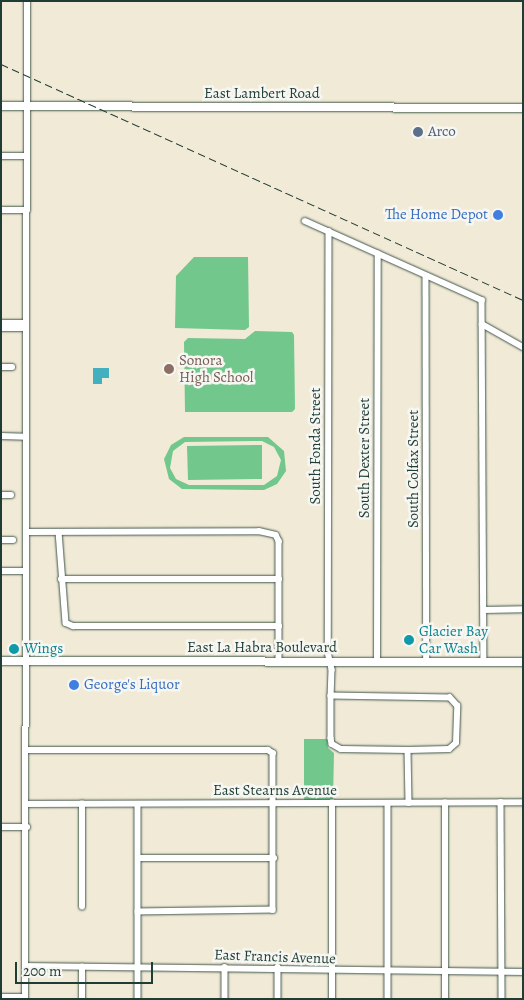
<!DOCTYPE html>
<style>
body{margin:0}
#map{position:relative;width:524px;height:1000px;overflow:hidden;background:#f1ead6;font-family:Alegreya,serif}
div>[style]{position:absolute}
.green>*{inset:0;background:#71c78c}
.water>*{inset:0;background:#43b0c0}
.roads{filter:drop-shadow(0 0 1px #3e574c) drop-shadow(0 0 1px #3e574c)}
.minor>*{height:5.5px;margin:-2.75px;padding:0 2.75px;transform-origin:2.75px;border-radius:2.75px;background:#fff}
.secondary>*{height:8px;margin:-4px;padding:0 4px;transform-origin:4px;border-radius:4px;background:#fff}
.rail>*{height:1px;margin-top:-0.5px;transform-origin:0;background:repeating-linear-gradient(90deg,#1f3d34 0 8px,transparent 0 12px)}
.dots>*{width:14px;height:14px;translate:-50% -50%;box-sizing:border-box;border:2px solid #f6f6f2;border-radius:50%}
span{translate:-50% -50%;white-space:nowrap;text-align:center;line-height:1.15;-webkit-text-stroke:5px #f6f6f2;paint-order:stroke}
.street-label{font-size:15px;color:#1f3d34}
.service-label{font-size:15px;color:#4e5e75}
.left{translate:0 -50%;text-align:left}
.shop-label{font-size:15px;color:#366cbe}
.right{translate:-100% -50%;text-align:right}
.education-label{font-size:15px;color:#785e54}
.culture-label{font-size:15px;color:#0d838f}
.frame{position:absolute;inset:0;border:2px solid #1f3d34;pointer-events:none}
.scale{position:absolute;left:15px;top:962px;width:138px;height:22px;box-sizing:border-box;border:2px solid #1f3d34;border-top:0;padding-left:6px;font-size:15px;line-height:18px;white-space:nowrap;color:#1f3d34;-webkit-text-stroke:4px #f6f6f2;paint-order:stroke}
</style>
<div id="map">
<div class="green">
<i style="clip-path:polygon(194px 257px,248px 257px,249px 327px,245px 330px,175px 328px,176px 276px)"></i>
<i style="clip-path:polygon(255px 331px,292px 332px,294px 335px,295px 409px,292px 412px,185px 412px,184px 342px,188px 338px,245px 339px)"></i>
<i style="clip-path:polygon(evenodd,184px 437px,268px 437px,284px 451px,286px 471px,277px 484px,264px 490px,182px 489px,169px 479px,164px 459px,171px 445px,184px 437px,262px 441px,274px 447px,281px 460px,277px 476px,264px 485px,189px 485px,176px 479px,170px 468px,173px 451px,185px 442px,262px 441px)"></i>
<i style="clip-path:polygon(262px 445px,262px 479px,188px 480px,187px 446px)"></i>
<i style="clip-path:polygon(304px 739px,327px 739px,328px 748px,334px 753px,333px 800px,304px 801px)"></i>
</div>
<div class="water">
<i style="clip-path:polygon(93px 368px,109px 368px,109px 378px,102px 378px,102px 384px,93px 384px)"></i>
</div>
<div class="roads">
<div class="minor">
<i style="left:1px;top:156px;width:26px"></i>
<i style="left:1px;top:210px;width:26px"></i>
<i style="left:305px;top:221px;width:194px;rotate:24.1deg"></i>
<i style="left:482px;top:300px;width:362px;rotate:89.7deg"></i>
<i style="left:329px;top:231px;width:421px;rotate:90.1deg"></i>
<i style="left:328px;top:652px;width:18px;rotate:77deg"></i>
<i style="left:332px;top:670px;width:26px;rotate:92deg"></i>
<i style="left:331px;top:696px;width:42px;rotate:90deg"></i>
<i style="left:331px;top:738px;width:6px;rotate:81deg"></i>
<i style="left:332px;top:744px;width:10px;rotate:29deg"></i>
<i style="left:341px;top:749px;width:67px;rotate:0.9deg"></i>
<i style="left:408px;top:750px;width:41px;rotate:-1.4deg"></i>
<i style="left:449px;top:749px;width:9px;rotate:-41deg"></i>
<i style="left:456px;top:743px;width:37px;rotate:-88deg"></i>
<i style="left:457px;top:706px;width:11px;rotate:-131deg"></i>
<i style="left:450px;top:698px;width:119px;rotate:-179deg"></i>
<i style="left:426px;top:276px;width:386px;rotate:89.9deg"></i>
<i style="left:1px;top:323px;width:25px"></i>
<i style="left:482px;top:324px;width:47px;rotate:29.3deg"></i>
<i style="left:1px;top:328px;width:25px"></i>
<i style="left:1px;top:367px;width:11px"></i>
<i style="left:1px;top:436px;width:24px;rotate:2deg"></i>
<i style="left:1px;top:495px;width:10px"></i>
<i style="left:26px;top:532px;width:233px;rotate:-0.2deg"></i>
<i style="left:259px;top:531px;width:17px;rotate:13deg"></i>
<i style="left:276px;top:535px;width:7px;rotate:63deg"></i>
<i style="left:279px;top:541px;width:120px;rotate:90deg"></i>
<i style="left:59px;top:532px;width:91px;rotate:85.6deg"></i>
<i style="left:66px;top:623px;width:8px;rotate:23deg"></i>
<i style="left:73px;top:626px;width:206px"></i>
<i style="left:1px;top:540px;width:12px"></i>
<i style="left:1px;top:571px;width:25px"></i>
<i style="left:61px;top:579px;width:218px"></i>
<i style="left:484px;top:610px;width:39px;rotate:-1deg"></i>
<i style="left:377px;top:662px;width:408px;rotate:-89.9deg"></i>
<i style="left:28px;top:750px;width:240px"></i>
<i style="left:268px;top:750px;width:6px;rotate:31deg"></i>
<i style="left:273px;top:753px;width:157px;rotate:90deg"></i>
<i style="left:273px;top:910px;width:135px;rotate:179.2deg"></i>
<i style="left:408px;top:750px;width:53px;rotate:88.9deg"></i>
<i style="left:501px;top:802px;width:197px;rotate:89.7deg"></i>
<i style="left:388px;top:803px;width:196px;rotate:90deg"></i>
<i style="left:27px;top:804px;width:496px;rotate:-0.2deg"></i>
<i style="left:138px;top:804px;width:195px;rotate:90deg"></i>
<i style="left:1px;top:827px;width:26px"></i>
<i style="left:138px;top:858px;width:136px"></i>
<i style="left:82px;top:907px;width:103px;rotate:-90deg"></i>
<i style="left:25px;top:966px;width:498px;rotate:0.7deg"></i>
<i style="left:225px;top:967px;width:32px;rotate:90deg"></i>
<i style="left:278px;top:967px;width:32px;rotate:90deg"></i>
<i style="left:1px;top:997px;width:24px"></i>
<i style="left:25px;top:999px;width:998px;rotate:-89.89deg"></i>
<i style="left:82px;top:999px;width:32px;rotate:-90deg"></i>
<i style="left:332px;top:999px;width:196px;rotate:-90deg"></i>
<i style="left:445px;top:999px;width:196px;rotate:-90deg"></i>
</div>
<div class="secondary">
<i style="left:1px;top:106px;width:522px;rotate:0.22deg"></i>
<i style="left:1px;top:661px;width:522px;rotate:0.11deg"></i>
</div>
</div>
<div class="rail">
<i style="left:1px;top:64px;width:573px;rotate:24.33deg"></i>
</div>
<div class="dots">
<i style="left:418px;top:132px;background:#5c6f8a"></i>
<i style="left:498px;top:215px;background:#3f7fe0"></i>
<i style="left:169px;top:369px;background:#8d6e63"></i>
<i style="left:409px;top:640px;background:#0f9aa8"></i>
<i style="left:14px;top:649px;background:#0f9aa8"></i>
<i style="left:74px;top:685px;background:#3f7fe0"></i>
</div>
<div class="street-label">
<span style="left:262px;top:94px">East Lambert Road</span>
<span style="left:316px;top:446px;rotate:-90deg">South Fonda Street</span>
<span style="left:365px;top:458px;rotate:-90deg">South Dexter Street</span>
<span style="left:414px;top:469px;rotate:-90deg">South Colfax Street</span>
<span style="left:262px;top:648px">East La Habra Boulevard</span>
<span style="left:275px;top:791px">East Stearns Avenue</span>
<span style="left:275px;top:957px;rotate:2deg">East Francis Avenue</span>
</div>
<div class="service-label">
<span class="left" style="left:428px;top:132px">Arco</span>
</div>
<div class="shop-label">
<span class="right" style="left:488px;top:215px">The Home Depot</span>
<span class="left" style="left:84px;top:685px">George's Liquor</span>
</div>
<div class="education-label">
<span class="left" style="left:179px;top:369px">Sonora<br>High School</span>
</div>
<div class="culture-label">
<span class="left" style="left:419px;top:640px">Glacier Bay<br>Car Wash</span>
<span class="left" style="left:24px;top:649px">Wings</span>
</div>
<div class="frame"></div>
<div class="scale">200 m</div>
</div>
